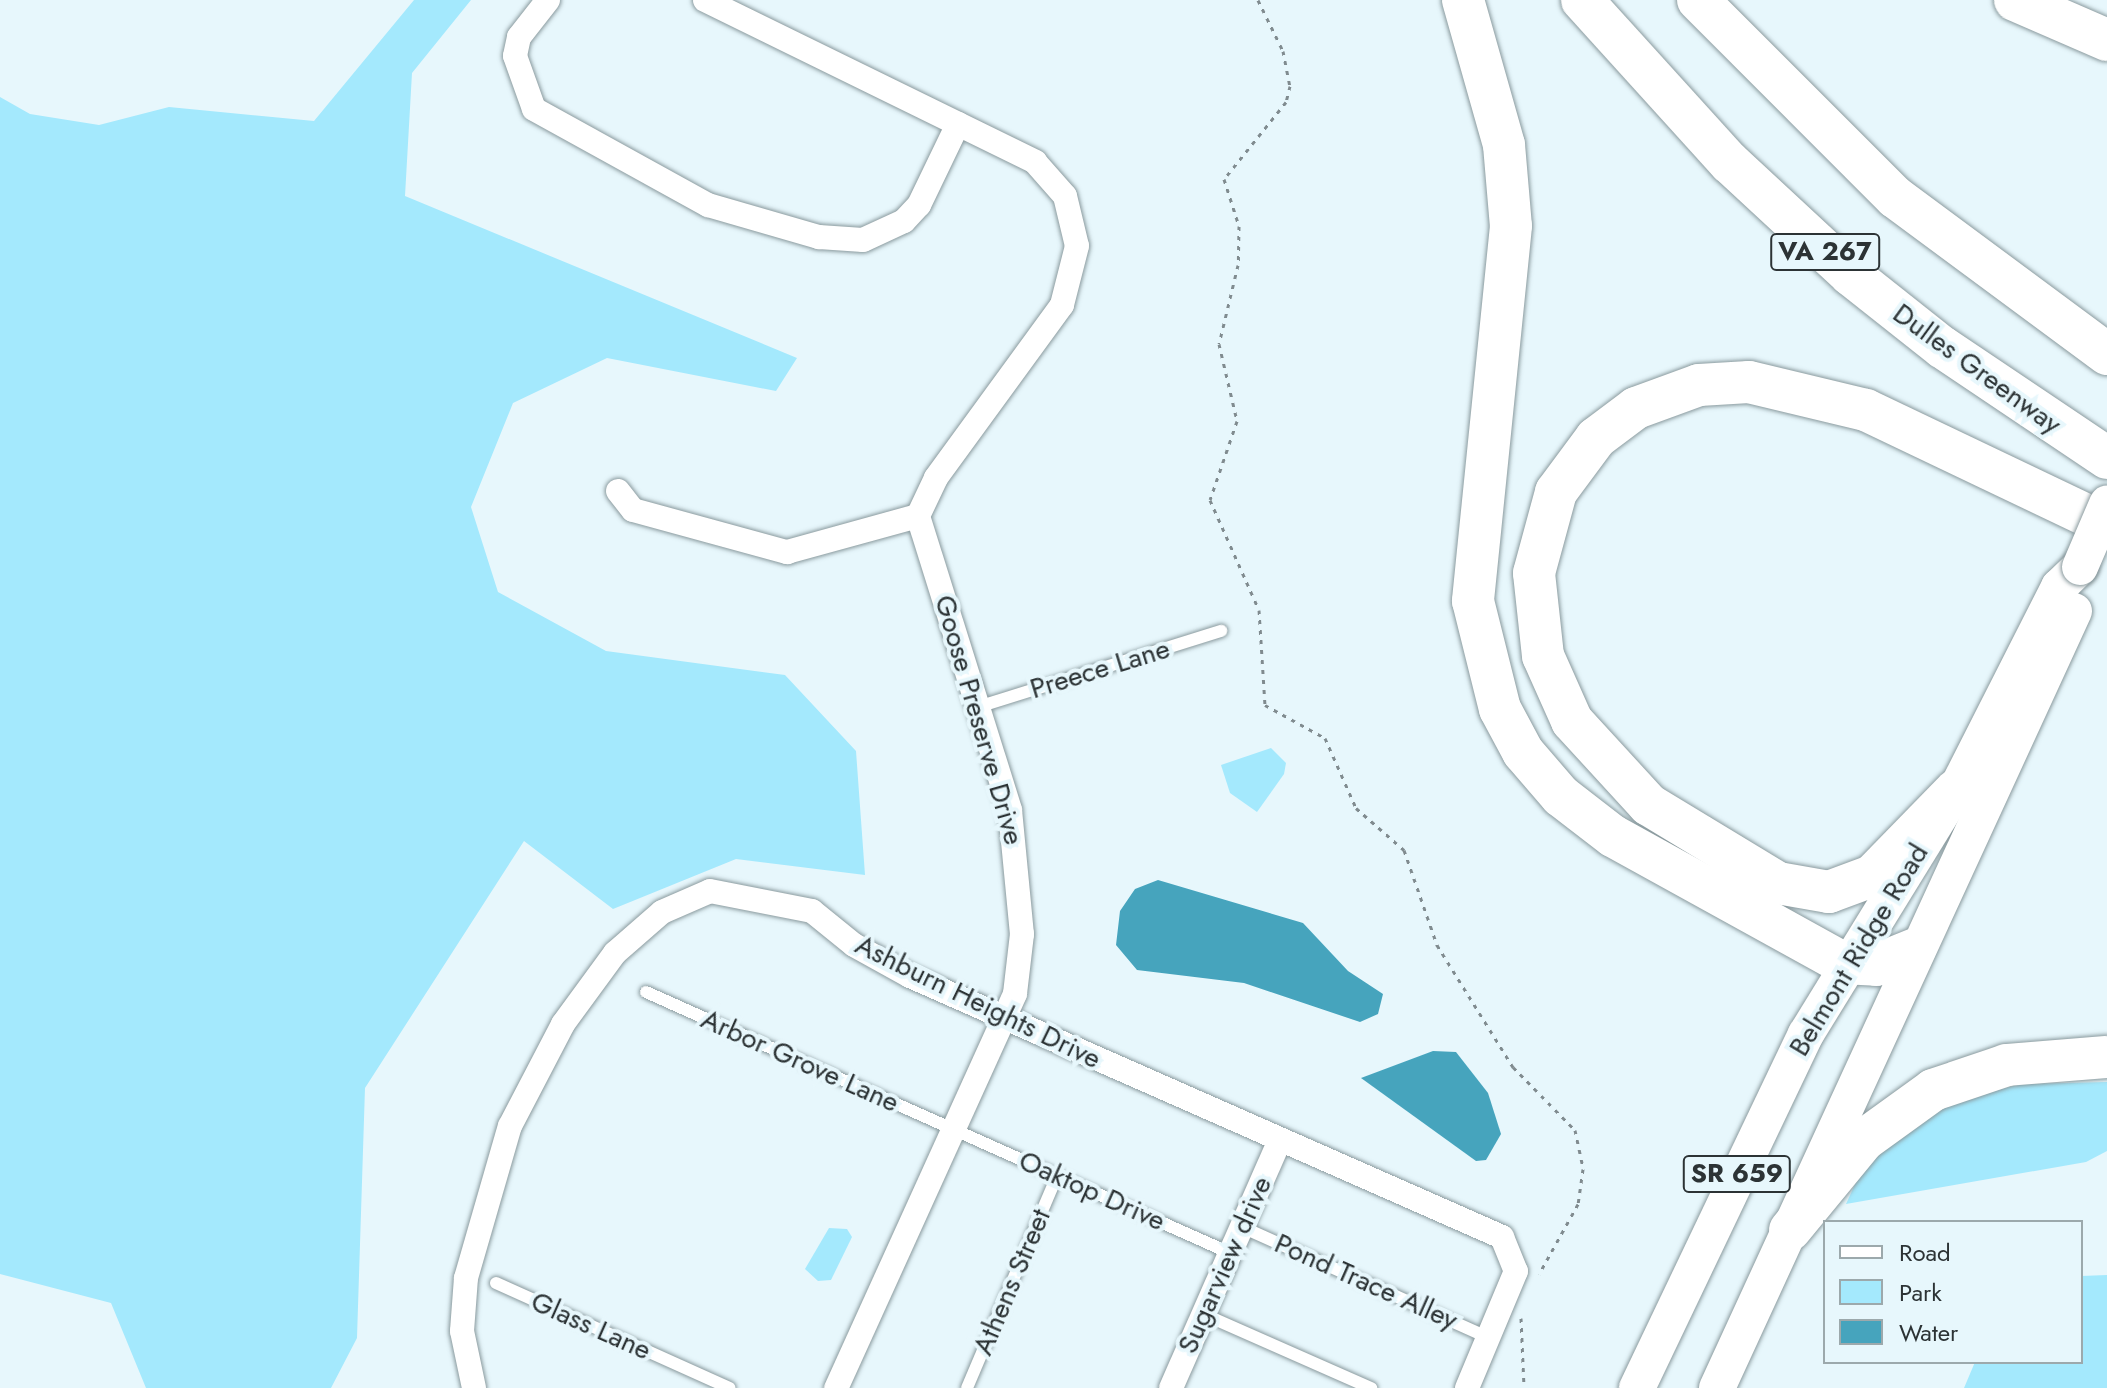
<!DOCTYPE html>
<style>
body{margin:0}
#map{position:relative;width:2107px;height:1388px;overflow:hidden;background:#e7f7fc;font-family:Jost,sans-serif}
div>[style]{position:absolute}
.green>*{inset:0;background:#a4e9fd}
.water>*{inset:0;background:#46a4bd}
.path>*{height:3px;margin-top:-1.5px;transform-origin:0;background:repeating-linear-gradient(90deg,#808b8f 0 4px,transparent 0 10px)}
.roads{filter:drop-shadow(0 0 2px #8a9a9e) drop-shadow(0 0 2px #8a9a9e)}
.lane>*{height:12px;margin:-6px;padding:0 6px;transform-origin:6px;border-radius:6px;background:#fff}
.street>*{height:24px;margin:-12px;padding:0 12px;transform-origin:12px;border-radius:12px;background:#fff}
.primary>*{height:36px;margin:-18px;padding:0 18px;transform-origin:18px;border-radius:18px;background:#fff}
.highway>*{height:42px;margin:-21px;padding:0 21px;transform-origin:21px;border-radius:21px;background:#fff}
.bridges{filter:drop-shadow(0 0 2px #8a9a9e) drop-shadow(0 0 2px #8a9a9e)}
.primary-bridge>*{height:36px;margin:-18px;padding:0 18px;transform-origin:18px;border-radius:18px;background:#fff}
span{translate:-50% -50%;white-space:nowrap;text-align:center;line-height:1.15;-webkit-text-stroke:8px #e7f7fc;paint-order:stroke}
.shield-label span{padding:2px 6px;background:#e7f7fc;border:2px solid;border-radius:6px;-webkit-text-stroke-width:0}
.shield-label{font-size:26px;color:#2c3335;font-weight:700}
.street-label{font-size:28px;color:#2c3335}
.legend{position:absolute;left:1823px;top:1220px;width:260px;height:144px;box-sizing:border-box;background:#e7f7fc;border:2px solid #9ca9ac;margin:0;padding:10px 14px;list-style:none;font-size:24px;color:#2c3335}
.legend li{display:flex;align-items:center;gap:16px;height:40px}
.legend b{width:40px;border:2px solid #9ca9ac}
</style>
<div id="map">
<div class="green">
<i style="clip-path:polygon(414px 0,471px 0,412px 73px,405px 196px,797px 358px,776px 391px,607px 358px,513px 403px,471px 507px,498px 592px,606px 651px,785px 675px,856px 751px,865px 875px,736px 859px,613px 909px,524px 841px,365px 1088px,357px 1338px,331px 1388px,146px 1388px,111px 1303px,0 1274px,0 97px,30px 114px,99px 125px,169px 107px,314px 121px)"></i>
<i style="clip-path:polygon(1271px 748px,1286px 763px,1284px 774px,1257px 812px,1230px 793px,1221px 765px)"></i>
<i style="clip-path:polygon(2107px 1082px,2107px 1151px,2086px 1162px,1846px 1204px,1873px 1145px,1934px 1105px,2022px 1084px)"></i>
<i style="clip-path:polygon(829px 1228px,847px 1229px,852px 1237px,831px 1280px,818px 1281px,805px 1269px)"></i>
<i style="clip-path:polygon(2107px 1275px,2107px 1388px,1964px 1388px,1975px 1362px,2081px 1362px,2081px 1276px)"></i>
</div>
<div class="water">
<i style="clip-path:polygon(1158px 880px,1303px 923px,1348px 971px,1383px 994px,1378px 1014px,1360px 1022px,1244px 983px,1137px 970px,1116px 945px,1120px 911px,1135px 889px)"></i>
<i style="clip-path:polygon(1433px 1051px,1456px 1052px,1488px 1093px,1501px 1134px,1486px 1160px,1476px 1161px,1361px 1078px)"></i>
</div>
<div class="path">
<i style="left:1258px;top:0;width:57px;rotate:63.9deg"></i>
<i style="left:1283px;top:51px;width:36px;rotate:79deg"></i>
<i style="left:1290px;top:86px;width:16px;rotate:104deg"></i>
<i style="left:1286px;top:102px;width:99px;rotate:128.8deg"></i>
<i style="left:1224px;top:179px;width:49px;rotate:72.3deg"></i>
<i style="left:1239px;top:226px;width:39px;rotate:91deg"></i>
<i style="left:1238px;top:265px;width:81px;rotate:103.5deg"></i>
<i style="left:1219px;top:344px;width:79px;rotate:76.8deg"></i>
<i style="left:1237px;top:421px;width:83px;rotate:108.9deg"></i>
<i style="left:1210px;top:500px;width:120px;rotate:66deg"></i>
<i style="left:1259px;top:610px;width:95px;rotate:86.4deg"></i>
<i style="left:1265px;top:705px;width:68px;rotate:28.8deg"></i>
<i style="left:1325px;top:738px;width:77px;rotate:66.1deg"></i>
<i style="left:1356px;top:808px;width:64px;rotate:41.2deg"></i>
<i style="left:1404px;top:850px;width:101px;rotate:70.8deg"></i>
<i style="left:1437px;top:945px;width:144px;rotate:58.1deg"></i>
<i style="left:1513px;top:1067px;width:88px;rotate:45.5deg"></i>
<i style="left:1575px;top:1130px;width:40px;rotate:78deg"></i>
<i style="left:1583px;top:1169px;width:35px;rotate:98deg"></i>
<i style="left:1578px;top:1204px;width:80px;rotate:119.1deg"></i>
<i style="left:1521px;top:1318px;width:70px;rotate:87.5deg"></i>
</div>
<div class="roads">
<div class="lane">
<i style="left:978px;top:707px;width:255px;rotate:-17.4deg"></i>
<i style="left:646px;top:992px;width:640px;rotate:24.08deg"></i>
<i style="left:1242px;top:1227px;width:271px;rotate:24.2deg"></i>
<i style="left:496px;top:1283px;width:256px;rotate:24.2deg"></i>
<i style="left:1203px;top:1314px;width:184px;rotate:23.8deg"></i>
<i style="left:967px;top:1388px;width:230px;rotate:-67deg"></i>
</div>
<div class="street">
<i style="left:548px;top:0;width:47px;rotate:128.1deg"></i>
<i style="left:519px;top:37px;width:19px;rotate:102deg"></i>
<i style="left:515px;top:56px;width:56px;rotate:70.3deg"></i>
<i style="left:534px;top:109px;width:199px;rotate:28.9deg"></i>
<i style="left:708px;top:205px;width:116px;rotate:16.1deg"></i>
<i style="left:819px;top:237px;width:44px;rotate:3.9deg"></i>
<i style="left:863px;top:240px;width:45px;rotate:-24.9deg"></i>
<i style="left:904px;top:221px;width:22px;rotate:-47deg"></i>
<i style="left:919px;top:205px;width:90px;rotate:-64.3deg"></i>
<i style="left:705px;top:0;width:368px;rotate:26.1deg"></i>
<i style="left:1035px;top:162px;width:45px;rotate:48.6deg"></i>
<i style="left:1065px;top:196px;width:51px;rotate:76.5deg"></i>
<i style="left:1077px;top:246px;width:61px;rotate:104.3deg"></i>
<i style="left:1062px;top:305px;width:214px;rotate:126.1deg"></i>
<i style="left:936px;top:478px;width:42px;rotate:115.3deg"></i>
<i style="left:918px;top:516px;width:308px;rotate:72.6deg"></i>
<i style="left:1010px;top:810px;width:125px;rotate:84.5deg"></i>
<i style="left:1022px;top:934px;width:60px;rotate:96.7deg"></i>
<i style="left:1015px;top:994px;width:433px;rotate:114.4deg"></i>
<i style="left:618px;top:491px;width:24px;rotate:52deg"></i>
<i style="left:633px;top:510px;width:160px;rotate:15.3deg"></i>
<i style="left:787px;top:552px;width:136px;rotate:-15.4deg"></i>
<i style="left:474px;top:1388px;width:58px;rotate:-101.9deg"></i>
<i style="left:462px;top:1331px;width:53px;rotate:-85.7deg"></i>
<i style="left:466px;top:1278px;width:158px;rotate:-73.9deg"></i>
<i style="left:510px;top:1126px;width:115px;rotate:-62.5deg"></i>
<i style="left:563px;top:1024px;width:88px;rotate:-53.8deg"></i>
<i style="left:615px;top:953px;width:62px;rotate:-41.1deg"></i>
<i style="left:662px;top:912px;width:52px;rotate:-23.6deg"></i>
<i style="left:710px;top:891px;width:104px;rotate:11.1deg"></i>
<i style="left:812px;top:911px;width:54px;rotate:39deg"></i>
<i style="left:854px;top:945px;width:64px;rotate:29deg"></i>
<i style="left:910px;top:976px;width:647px;rotate:23.79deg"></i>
<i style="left:1502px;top:1237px;width:37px;rotate:68deg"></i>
<i style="left:1516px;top:1271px;width:127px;rotate:112.7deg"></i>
<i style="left:1171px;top:1388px;width:269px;rotate:-66.3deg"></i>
</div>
<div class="primary">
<i style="left:1637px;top:1388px;width:392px;rotate:-64.5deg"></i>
<i style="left:1806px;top:1034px;width:286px;rotate:-58.4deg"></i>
<i style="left:1956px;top:790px;width:228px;rotate:-63.1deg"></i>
<i style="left:2059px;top:587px;width:29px;rotate:-44deg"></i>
<i style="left:1717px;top:1388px;width:855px;rotate:-65.32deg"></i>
</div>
<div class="highway">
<i style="left:1463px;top:0;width:151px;rotate:74.2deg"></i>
<i style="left:1504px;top:145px;width:81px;rotate:85.1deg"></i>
<i style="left:1511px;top:226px;width:377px;rotate:95.8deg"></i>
<i style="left:1473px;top:601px;width:111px;rotate:76deg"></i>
<i style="left:1500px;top:709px;width:49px;rotate:61.9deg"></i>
<i style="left:1523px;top:752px;width:58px;rotate:49.2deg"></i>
<i style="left:1561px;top:796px;width:66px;rotate:37.6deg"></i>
<i style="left:1613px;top:836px;width:263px;rotate:28.9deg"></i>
<i style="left:1843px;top:963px;width:33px;rotate:3deg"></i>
<i style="left:1876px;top:965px;width:42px;rotate:-22.3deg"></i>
<i style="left:1582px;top:0;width:219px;rotate:47.8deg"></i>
<i style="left:1729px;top:162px;width:166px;rotate:42.8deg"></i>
<i style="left:1851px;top:275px;width:116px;rotate:38.4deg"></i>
<i style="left:1942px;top:347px;width:199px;rotate:33.9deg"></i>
<i style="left:1698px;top:0;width:279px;rotate:45deg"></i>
<i style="left:1895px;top:197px;width:264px;rotate:36.5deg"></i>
<i style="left:2015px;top:0;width:100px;rotate:23.5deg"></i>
<i style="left:1956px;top:790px;width:120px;rotate:134.3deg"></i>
<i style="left:1872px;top:876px;width:46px;rotate:159.6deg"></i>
<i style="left:1829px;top:892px;width:52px;rotate:-170deg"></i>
<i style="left:1778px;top:883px;width:151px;rotate:-148.8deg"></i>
<i style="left:1649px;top:805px;width:114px;rotate:-132.5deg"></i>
<i style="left:1572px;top:721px;width:71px;rotate:-114deg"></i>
<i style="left:1543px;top:656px;width:83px;rotate:-96.2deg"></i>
<i style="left:1534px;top:573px;width:84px;rotate:-74.8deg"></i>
<i style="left:1556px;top:492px;width:67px;rotate:-53.5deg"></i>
<i style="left:1596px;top:438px;width:50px;rotate:-36.9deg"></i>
<i style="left:1636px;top:408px;width:67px;rotate:-20.1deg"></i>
<i style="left:1699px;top:385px;width:50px;rotate:-3.4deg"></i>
<i style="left:1749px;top:382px;width:120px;rotate:13.5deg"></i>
<i style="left:1866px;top:410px;width:267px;rotate:25.5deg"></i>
<i style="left:1790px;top:1230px;width:117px;rotate:-50.6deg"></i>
<i style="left:1864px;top:1140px;width:85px;rotate:-35.9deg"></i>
<i style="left:1933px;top:1090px;width:78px;rotate:-18.7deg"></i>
<i style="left:2007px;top:1065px;width:100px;rotate:-4.6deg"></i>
</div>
</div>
<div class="bridges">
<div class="primary-bridge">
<i style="left:2080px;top:567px;width:69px;rotate:-66.8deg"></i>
</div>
</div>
<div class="shield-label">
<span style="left:1825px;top:252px">VA 267</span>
<span style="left:1737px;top:1174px">SR 659</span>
</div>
<div class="street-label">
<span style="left:1977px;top:369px;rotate:36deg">Dulles Greenway</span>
<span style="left:1100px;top:669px;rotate:-17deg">Preece Lane</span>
<span style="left:979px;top:720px;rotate:74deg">Goose Preserve Drive</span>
<span style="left:1859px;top:950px;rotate:-59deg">Belmont Ridge Road</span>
<span style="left:978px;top:1002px;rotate:26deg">Ashburn Heights Drive</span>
<span style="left:800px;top:1061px;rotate:24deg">Arbor Grove Lane</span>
<span style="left:1092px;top:1191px;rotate:24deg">Oaktop Drive</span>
<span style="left:1225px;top:1265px;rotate:-66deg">Sugarview drive</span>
<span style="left:1012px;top:1282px;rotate:-67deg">Athens Street</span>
<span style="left:1366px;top:1282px;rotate:24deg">Pond Trace Alley</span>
<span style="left:591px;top:1326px;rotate:24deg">Glass Lane</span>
</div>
<ul class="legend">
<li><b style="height:10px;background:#fff"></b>Road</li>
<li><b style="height:22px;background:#a4e9fd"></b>Park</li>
<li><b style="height:22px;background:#46a4bd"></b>Water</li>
</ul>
</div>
